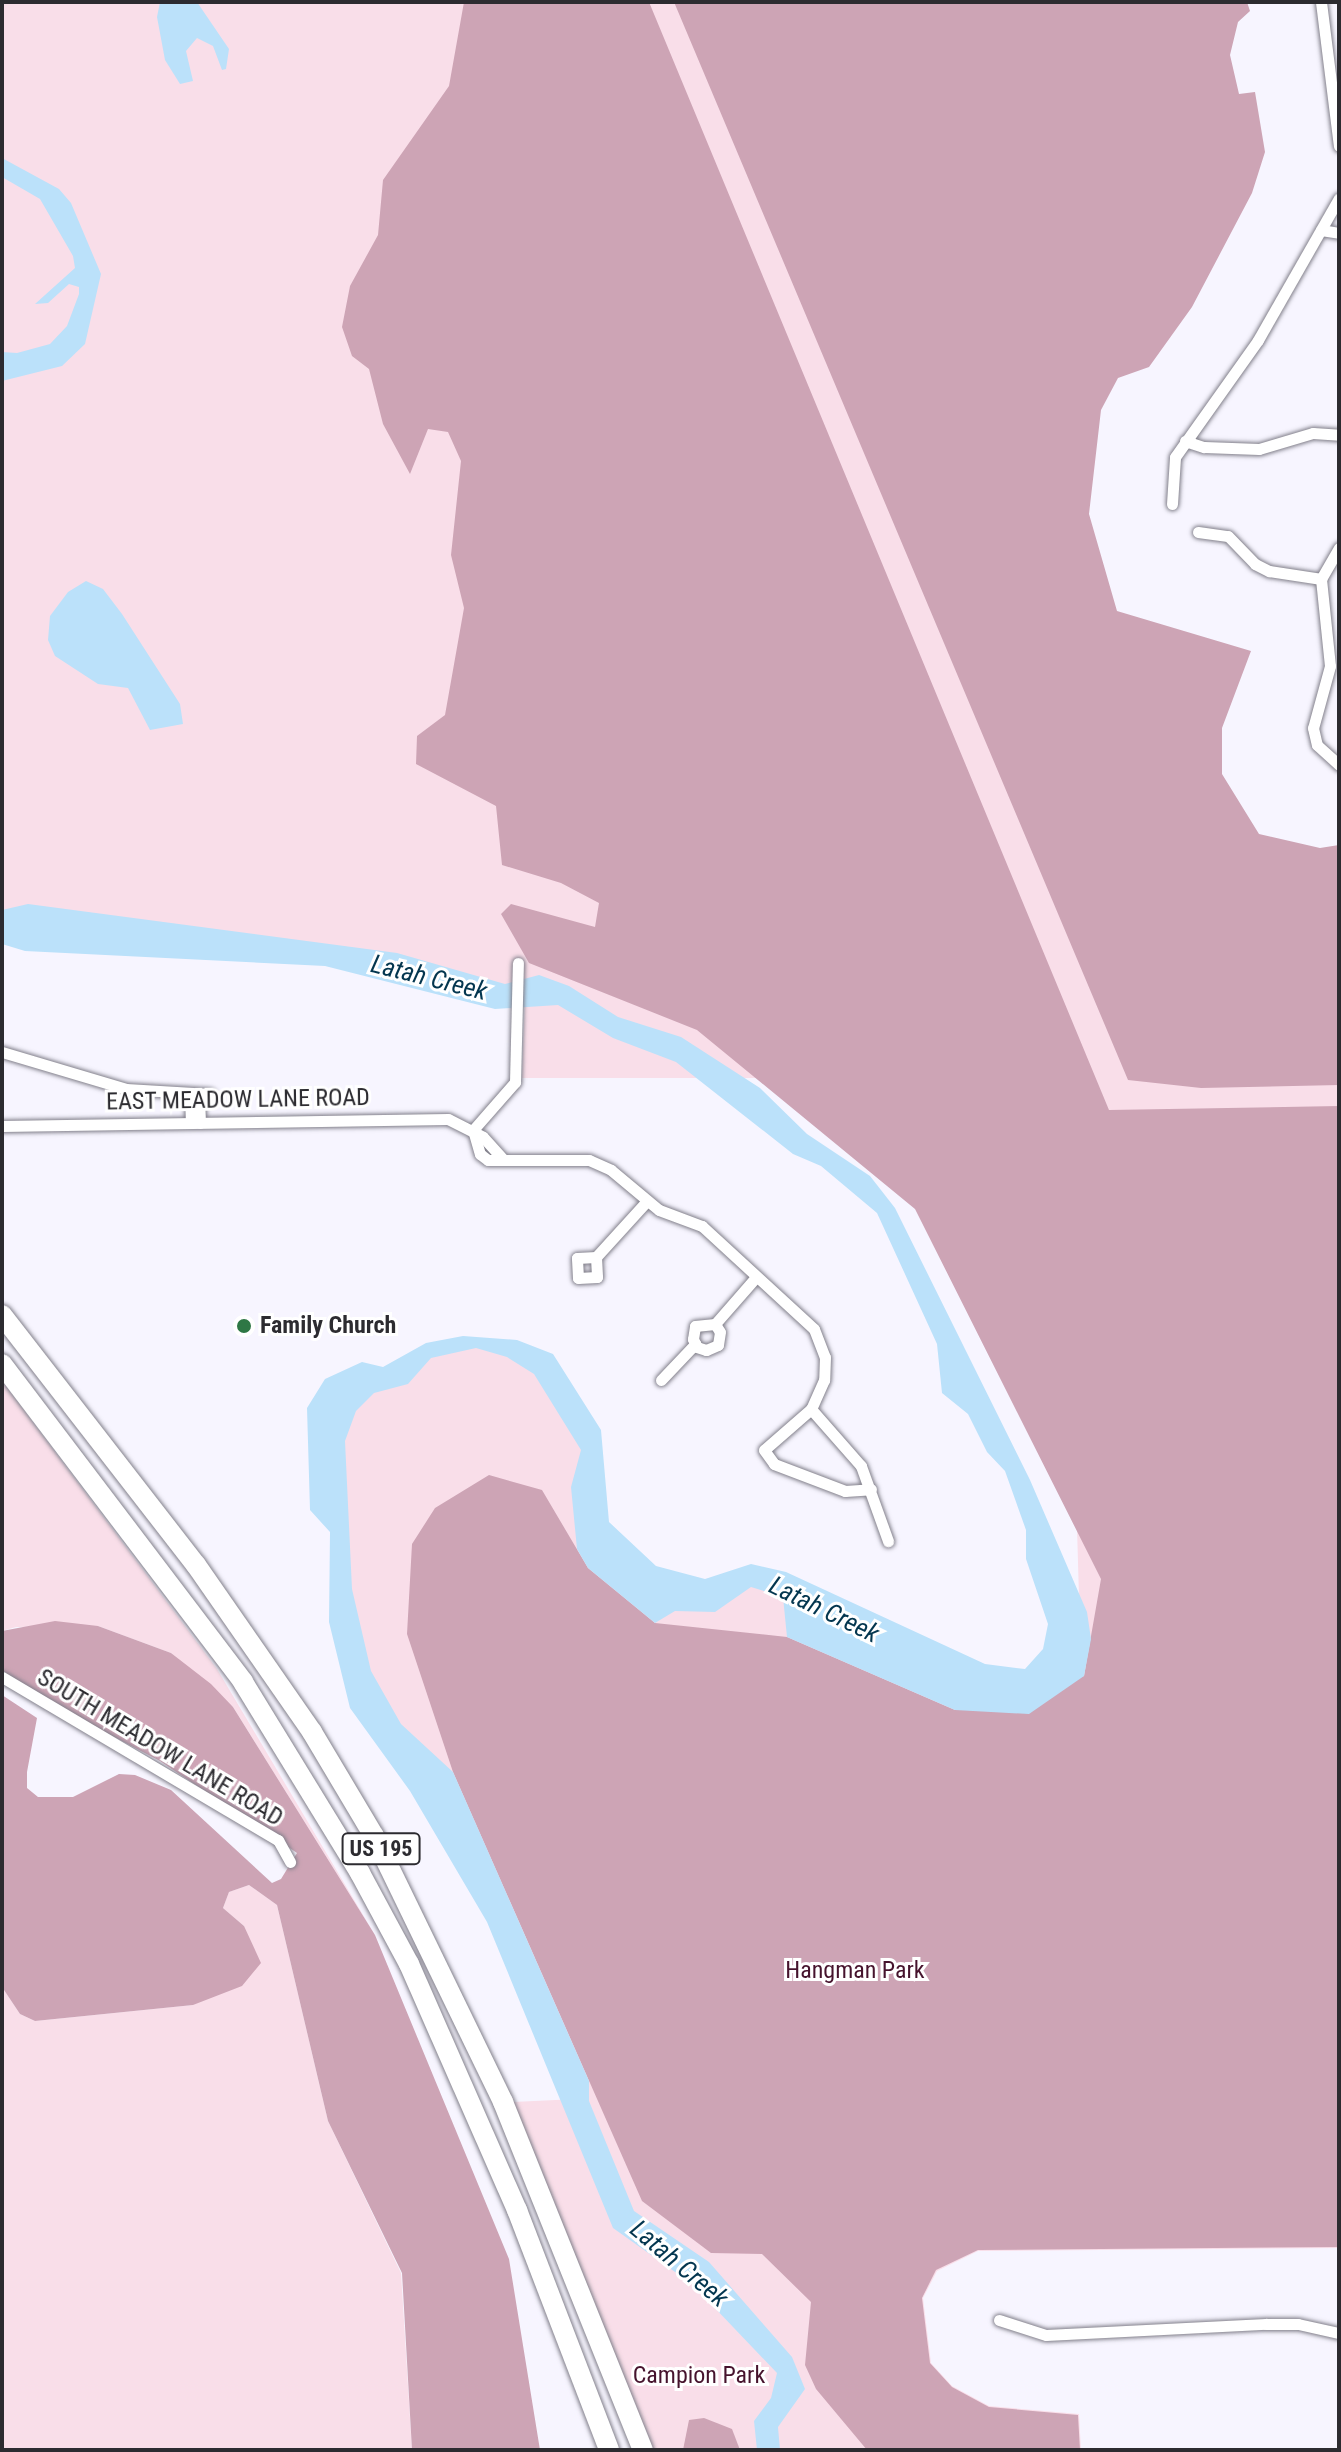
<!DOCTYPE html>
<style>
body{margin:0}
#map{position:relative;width:1341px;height:2452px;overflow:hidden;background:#f7f5ff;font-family:"Roboto Condensed",sans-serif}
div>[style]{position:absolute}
.green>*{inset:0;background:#f9dee9}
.forest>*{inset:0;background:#cda4b5}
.water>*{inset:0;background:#bbe1fa}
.roads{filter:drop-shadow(0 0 2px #82808b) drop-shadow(0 0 2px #82808b)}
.street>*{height:11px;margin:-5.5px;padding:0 5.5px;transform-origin:5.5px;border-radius:5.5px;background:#fff}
.highway>*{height:20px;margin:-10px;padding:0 10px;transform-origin:10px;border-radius:10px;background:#fff}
.dots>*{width:22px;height:22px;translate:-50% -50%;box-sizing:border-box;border:4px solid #fff;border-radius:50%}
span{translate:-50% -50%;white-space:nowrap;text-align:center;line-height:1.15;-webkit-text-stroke:6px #fff;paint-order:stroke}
.shield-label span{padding:2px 6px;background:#fff;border:2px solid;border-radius:6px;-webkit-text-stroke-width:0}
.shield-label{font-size:22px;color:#2c2b30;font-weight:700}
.street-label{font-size:24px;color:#2c2b30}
.poi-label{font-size:24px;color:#2c2b30;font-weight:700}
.left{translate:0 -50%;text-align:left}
.park-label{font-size:24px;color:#46132d}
.water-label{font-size:26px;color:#03364f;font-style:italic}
.frame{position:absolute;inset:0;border:4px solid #2c2b30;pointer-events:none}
</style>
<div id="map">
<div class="green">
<i style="clip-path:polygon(2px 2px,1038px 2px,1056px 547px,1339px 1068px,1339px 2248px,978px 2251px,937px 2271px,923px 2298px,931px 2363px,952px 2386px,989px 2406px,1079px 2414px,1081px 2450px,651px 2450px,513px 2102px,577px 2099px,500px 1913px,390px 1735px,345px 1619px,341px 1403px,429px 1349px,469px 1342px,512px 1348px,592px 1441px,587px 1496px,644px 1588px,749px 1575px,1025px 1693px,1079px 1597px,1064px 1078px,522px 1078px,525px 998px,400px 968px,2px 925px)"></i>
<i style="clip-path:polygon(2px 1381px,217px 1669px,375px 1935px,233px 1707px,171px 1653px,98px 1626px,16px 1627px,2px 1631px)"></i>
<i style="clip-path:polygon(249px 1885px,277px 1905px,328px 2121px,401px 2273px,412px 2450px,2px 2450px,2px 1987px,20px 2014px,35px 2021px,193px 2005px,244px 1926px,223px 1908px,229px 1892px)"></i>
</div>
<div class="forest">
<i style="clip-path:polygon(464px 2px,649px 2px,1109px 1110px,1339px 1106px,1339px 2247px,978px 2250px,936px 2270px,922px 2298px,930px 2363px,952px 2387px,989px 2407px,1078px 2415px,1080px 2450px,867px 2450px,816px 2389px,805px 2365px,811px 2302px,762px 2254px,711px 2253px,642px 2201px,453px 1772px,407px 1634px,412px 1544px,435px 1508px,489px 1475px,542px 1490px,588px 1568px,655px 1623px,787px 1637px,955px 1710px,1084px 1676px,1101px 1579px,915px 1209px,697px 1030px,529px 963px,501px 914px,511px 904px,595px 927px,599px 903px,561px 883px,502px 865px,496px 806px,416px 764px,417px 736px,445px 715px,464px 608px,451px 555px,461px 461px,448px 432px,428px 429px,410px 474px,383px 424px,369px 369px,352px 356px,342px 327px,350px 286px,378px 235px,383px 180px,449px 86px)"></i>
<i style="clip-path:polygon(674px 2px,1247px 2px,1250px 11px,1238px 22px,1230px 55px,1239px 94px,1255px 92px,1265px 152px,1252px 193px,1192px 307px,1149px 367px,1118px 378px,1101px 410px,1089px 514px,1117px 611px,1251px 651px,1222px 728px,1222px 774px,1259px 834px,1320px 848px,1339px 845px,1339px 1085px,1201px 1088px,1128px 1080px)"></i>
<i style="clip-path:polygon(55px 1621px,98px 1626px,171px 1653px,211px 1684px,233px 1707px,375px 1935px,509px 2259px,540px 2450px,412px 2450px,402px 2273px,328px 2121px,277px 1905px,249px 1885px,229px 1892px,223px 1908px,244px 1926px,261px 1963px,242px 1986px,193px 2005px,35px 2021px,20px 2014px,2px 1987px,2px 1695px,37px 1718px,27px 1772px,27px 1788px,38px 1797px,73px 1797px,119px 1774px,135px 1775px,171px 1790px,272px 1883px,281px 1879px,297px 1853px,160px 1761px,38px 1697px,2px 1670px,2px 1631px)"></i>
<i style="clip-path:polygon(704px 2418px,732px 2429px,740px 2450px,683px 2450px,689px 2420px)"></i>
</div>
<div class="water">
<i style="clip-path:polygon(160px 2px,197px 2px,229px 49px,226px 69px,222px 70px,213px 46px,197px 38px,186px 51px,193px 81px,180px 84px,165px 60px,157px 17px)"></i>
<i style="clip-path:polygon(2px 158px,59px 189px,71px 203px,101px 274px,85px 344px,62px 366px,2px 381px,2px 352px,17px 353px,50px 344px,67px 326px,79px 294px,79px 287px,69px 284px,48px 303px,35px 304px,75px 268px,73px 256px,40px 199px,2px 177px)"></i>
<i style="clip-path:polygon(86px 581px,103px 589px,122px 614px,180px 704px,183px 724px,150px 730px,128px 688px,98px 684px,55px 656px,48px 640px,50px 616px,68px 592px)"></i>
<i style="clip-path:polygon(28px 904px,397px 953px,505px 984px,539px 975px,569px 986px,618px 1017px,681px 1037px,760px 1088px,807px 1134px,870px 1176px,895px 1208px,1030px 1480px,1087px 1612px,1091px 1639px,1084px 1676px,1029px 1714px,955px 1710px,787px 1637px,783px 1597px,751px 1587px,715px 1612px,675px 1611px,655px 1623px,588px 1568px,577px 1549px,571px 1487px,581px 1450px,534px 1374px,507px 1357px,476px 1348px,431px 1358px,408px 1384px,374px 1393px,356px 1411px,345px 1441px,352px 1589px,371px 1671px,401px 1724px,453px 1772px,589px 2081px,589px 2101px,634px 2211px,709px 2262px,792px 2357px,805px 2389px,778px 2427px,780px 2450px,757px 2450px,754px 2421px,771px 2398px,777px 2373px,692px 2284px,613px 2228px,487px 1922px,410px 1791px,350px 1708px,329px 1622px,330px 1532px,310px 1510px,307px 1408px,325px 1379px,362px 1362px,383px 1367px,426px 1343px,463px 1336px,517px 1340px,553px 1354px,601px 1430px,609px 1522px,656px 1566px,705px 1579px,751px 1564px,786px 1572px,985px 1664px,1025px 1669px,1043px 1649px,1048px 1624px,1026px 1559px,1026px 1530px,1005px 1471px,987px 1452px,968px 1414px,942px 1393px,937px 1344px,877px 1213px,821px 1166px,793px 1154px,676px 1062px,613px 1038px,558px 1005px,495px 1009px,325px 966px,25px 951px,2px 944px,2px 910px)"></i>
</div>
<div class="roads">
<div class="street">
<i style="left:1321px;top:2px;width:145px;rotate:82.9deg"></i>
<i style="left:1321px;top:230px;width:18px;rotate:9deg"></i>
<i style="left:1185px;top:441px;width:20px;rotate:18deg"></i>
<i style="left:1204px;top:447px;width:55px;rotate:2.1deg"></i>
<i style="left:1259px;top:449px;width:56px;rotate:-16.5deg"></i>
<i style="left:1313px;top:433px;width:26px;rotate:4deg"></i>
<i style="left:1172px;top:504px;width:47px;rotate:-86.3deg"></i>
<i style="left:1175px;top:457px;width:143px;rotate:-54.6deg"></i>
<i style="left:1258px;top:340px;width:163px;rotate:-60.3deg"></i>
<i style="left:1198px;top:532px;width:30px;rotate:8deg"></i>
<i style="left:1228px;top:536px;width:39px;rotate:46deg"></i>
<i style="left:1255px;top:564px;width:16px;rotate:27deg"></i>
<i style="left:1269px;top:571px;width:53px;rotate:8.7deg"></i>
<i style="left:1321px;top:579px;width:87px;rotate:84.1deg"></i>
<i style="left:1330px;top:666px;width:64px;rotate:105.3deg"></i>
<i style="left:1313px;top:728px;width:17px;rotate:77deg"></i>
<i style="left:1317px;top:745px;width:30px;rotate:42deg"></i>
<i style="left:1321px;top:579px;width:36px;rotate:-60deg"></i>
<i style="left:2px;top:1052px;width:129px;rotate:16.6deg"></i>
<i style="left:126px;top:1089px;width:84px;rotate:3.4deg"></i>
<i style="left:190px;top:1095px;width:28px;rotate:88deg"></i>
<i style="left:199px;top:1095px;width:28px;rotate:88deg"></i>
<i style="left:2px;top:1126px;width:446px;rotate:-0.9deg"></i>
<i style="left:448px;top:1119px;width:39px;rotate:27deg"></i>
<i style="left:483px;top:1137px;width:31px;rotate:48deg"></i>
<i style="left:473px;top:1130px;width:25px;rotate:74deg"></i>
<i style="left:480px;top:1154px;width:10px;rotate:37deg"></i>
<i style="left:488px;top:1160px;width:101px"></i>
<i style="left:589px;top:1160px;width:24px;rotate:24deg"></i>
<i style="left:611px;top:1170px;width:62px;rotate:39.8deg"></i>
<i style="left:659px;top:1210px;width:46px;rotate:20.4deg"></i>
<i style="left:702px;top:1226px;width:152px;rotate:42.6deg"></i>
<i style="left:814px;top:1329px;width:30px;rotate:69deg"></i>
<i style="left:825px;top:1357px;width:23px;rotate:92deg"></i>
<i style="left:824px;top:1380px;width:32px;rotate:114deg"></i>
<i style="left:811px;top:1409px;width:62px;rotate:138.9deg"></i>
<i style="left:764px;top:1450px;width:17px;rotate:54deg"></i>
<i style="left:774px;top:1464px;width:76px;rotate:20.8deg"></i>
<i style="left:845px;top:1491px;width:26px;rotate:-4deg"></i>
<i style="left:473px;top:1130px;width:64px;rotate:-48.8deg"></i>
<i style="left:515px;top:1082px;width:119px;rotate:-88.6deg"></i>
<i style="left:596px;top:1257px;width:20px;rotate:87deg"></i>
<i style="left:597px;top:1277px;width:19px;rotate:177deg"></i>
<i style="left:578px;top:1278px;width:20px;rotate:-93deg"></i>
<i style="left:577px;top:1258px;width:19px;rotate:-3deg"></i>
<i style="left:596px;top:1257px;width:76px;rotate:-47.7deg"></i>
<i style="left:715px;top:1324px;width:9px;rotate:58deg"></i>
<i style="left:720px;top:1332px;width:13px;rotate:99deg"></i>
<i style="left:718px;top:1345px;width:13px;rotate:157deg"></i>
<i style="left:706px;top:1350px;width:9px;rotate:-162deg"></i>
<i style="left:697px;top:1347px;width:9px;rotate:-117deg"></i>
<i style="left:693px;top:1339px;width:13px;rotate:-81deg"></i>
<i style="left:695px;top:1326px;width:20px;rotate:-6deg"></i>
<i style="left:715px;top:1324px;width:62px;rotate:-48.9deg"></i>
<i style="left:661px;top:1380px;width:50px;rotate:-46.6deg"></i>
<i style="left:811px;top:1409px;width:76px;rotate:48.7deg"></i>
<i style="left:861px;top:1466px;width:80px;rotate:70.2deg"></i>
<i style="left:2px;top:1677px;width:321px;rotate:30.6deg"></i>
<i style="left:278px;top:1840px;width:25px;rotate:61deg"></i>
<i style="left:999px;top:2320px;width:49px;rotate:17.7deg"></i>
<i style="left:1046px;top:2335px;width:220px;rotate:-2.9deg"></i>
<i style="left:1266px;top:2324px;width:32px"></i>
<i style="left:1298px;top:2324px;width:42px;rotate:12.4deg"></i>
</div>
<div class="highway">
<i style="left:2px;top:1315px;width:316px;rotate:52.2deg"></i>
<i style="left:196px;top:1565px;width:203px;rotate:55.2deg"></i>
<i style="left:312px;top:1732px;width:121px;rotate:59.2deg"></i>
<i style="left:374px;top:1836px;width:296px;rotate:64.1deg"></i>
<i style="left:503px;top:2102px;width:375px;rotate:68.1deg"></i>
<i style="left:2px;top:1364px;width:399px;rotate:52.8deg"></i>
<i style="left:243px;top:1682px;width:224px;rotate:58.5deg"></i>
<i style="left:360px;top:1873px;width:103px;rotate:61.7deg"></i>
<i style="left:409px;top:1964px;width:269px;rotate:66.3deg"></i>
<i style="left:517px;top:2210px;width:257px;rotate:69deg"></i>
</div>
</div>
<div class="dots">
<i style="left:244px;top:1326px;background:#2e7745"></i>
</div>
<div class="shield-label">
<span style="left:381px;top:1849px">US 195</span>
</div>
<div class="street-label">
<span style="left:238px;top:1100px;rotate:-1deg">EAST MEADOW LANE ROAD</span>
<span style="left:160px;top:1748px;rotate:31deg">SOUTH MEADOW LANE ROAD</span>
</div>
<div class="poi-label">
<span class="left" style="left:260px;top:1326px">Family Church</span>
</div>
<div class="park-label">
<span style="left:855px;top:1971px">Hangman Park</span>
<span style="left:699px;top:2376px">Campion Park</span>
</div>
<div class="water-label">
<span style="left:429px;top:978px;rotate:14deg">Latah Creek</span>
<span style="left:824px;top:1610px;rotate:26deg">Latah Creek</span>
<span style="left:679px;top:2264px;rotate:40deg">Latah Creek</span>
</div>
<div class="frame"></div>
</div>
